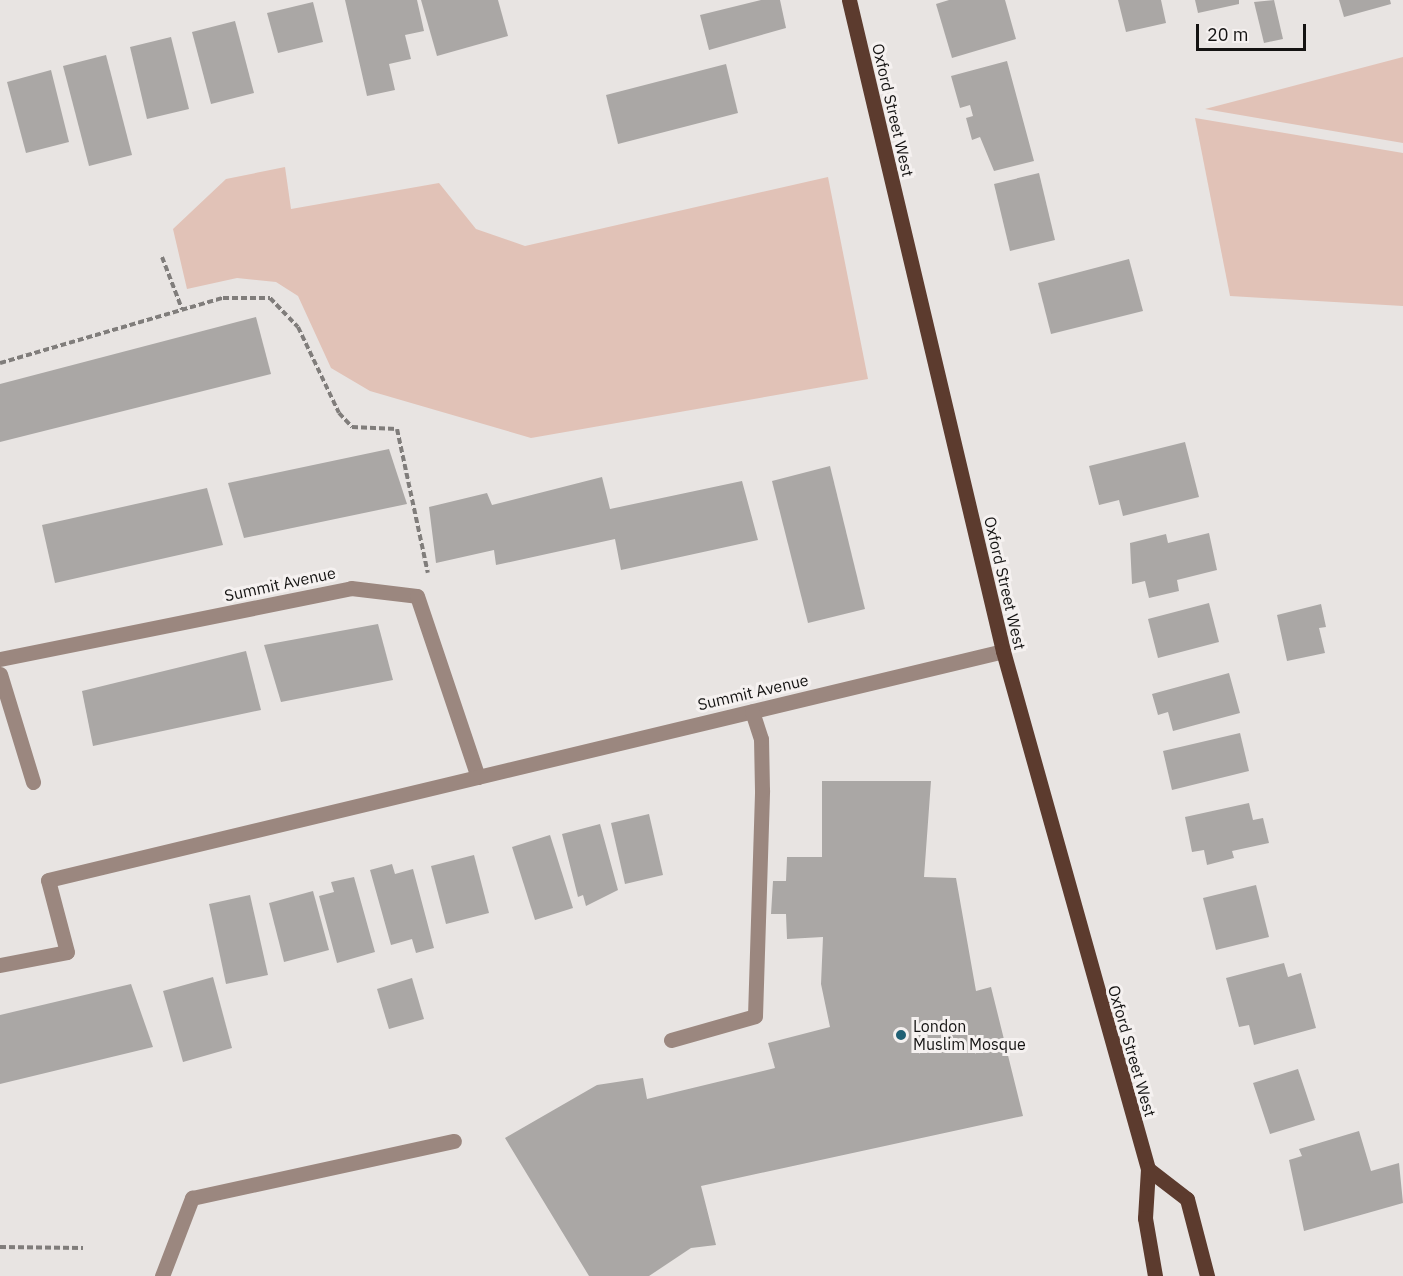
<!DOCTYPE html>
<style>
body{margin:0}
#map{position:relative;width:1403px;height:1276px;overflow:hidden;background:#e8e4e2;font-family:"IBM Plex Sans",sans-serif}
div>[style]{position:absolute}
.green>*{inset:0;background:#e1c2b7}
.building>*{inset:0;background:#aaa7a5}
.path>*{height:4px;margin-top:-2px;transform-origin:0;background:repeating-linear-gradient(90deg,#807d7b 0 6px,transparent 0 9px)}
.minor>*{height:15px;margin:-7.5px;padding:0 7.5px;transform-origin:7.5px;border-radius:7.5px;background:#9b877f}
.major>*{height:15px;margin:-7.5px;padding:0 7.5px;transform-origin:7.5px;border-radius:7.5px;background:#5c3b2e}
.dots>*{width:16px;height:16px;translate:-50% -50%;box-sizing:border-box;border:3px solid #f5f1f0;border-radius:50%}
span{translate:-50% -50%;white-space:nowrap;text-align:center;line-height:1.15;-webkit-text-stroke:6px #f5f1f0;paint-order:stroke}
.street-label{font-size:16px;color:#141312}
.poi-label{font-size:16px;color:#141312}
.left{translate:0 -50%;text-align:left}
.scale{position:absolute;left:1196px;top:24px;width:110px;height:27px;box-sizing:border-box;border:3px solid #141312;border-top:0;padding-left:8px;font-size:18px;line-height:21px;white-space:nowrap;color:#141312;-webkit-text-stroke:4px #f5f1f0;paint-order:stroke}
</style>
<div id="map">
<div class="green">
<i style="clip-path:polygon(1403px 57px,1403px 143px,1205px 109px)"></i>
<i style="clip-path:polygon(1195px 118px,1403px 153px,1403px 306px,1230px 296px)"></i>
<i style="clip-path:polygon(285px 167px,291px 209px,439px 183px,476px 229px,525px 246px,828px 177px,868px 379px,531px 438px,370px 391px,331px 368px,298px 296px,276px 282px,237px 278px,187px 289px,173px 229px,226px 179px)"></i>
</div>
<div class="building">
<i style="clip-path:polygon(345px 0,417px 0,424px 31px,405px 35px,411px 59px,389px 64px,395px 90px,367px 96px)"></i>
<i style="clip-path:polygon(421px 0,498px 0,508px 36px,437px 56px)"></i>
<i style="clip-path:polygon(761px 0,780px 0,786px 28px,709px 50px,700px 15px)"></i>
<i style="clip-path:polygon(949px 0,1005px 0,1016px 39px,952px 58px,936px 4px)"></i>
<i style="clip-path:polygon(1118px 0,1161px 0,1166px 23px,1126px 32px)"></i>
<i style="clip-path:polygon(1195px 0,1239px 0,1239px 4px,1198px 13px)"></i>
<i style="clip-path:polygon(1274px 0,1283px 39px,1264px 43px,1254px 2px)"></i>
<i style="clip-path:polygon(1339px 0,1390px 0,1391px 4px,1344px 17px)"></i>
<i style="clip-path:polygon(313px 2px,323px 42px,278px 53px,267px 13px)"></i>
<i style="clip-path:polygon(235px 21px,254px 93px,211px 104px,192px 32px)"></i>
<i style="clip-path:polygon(171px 37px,189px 109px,147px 119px,130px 47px)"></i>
<i style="clip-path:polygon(106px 55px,132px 155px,89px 166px,63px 66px)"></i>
<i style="clip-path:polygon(1007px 61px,1034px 161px,994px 171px,980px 137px,972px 140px,966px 118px,973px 116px,970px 105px,960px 108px,951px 76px)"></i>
<i style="clip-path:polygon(726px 64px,738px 113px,618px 144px,606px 95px)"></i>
<i style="clip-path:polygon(51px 70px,69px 142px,26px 153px,7px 82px)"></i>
<i style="clip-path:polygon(1039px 173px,1055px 240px,1010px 251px,994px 184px)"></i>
<i style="clip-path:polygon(1129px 259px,1143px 311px,1051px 334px,1038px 283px)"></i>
<i style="clip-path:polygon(256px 317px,271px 374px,0 442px,0 384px)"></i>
<i style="clip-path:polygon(1185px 442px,1199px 497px,1123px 516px,1119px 500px,1099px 505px,1089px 466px)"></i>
<i style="clip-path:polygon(389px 449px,407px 504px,244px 538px,228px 483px)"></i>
<i style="clip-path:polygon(830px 466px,865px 609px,808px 623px,772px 481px)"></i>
<i style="clip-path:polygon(602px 477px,610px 509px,742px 481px,758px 540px,621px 570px,615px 539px,496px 565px,494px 550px,436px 563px,429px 507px,487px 493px,492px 505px)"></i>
<i style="clip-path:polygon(207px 488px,223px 545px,55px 583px,42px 525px)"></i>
<i style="clip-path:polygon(1209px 533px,1217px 570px,1177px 580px,1179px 591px,1149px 598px,1145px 581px,1132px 584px,1130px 543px,1166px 534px,1168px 543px)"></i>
<i style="clip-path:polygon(1209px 603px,1219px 642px,1158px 658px,1148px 619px)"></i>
<i style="clip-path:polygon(1321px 604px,1326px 627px,1319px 628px,1325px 653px,1287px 661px,1277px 615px)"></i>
<i style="clip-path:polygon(378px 624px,393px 680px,281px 702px,264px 645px)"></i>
<i style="clip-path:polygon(246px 651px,261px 710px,93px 746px,82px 691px)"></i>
<i style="clip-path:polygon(1229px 673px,1240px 713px,1173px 731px,1168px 712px,1158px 715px,1152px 694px)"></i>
<i style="clip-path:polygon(1240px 733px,1249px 771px,1172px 790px,1163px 751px)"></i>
<i style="clip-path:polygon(822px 781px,931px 781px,924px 877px,956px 878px,976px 991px,991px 987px,1023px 1116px,701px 1186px,716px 1245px,691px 1248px,649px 1276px,589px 1276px,505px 1138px,597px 1085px,643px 1078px,647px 1099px,775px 1068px,768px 1043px,830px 1027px,821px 984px,823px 937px,787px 939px,786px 914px,771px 914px,773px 881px,786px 881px,787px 857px,822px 857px)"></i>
<i style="clip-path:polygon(1249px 803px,1253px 820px,1263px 818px,1269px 843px,1232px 851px,1234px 858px,1207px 865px,1204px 850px,1192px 852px,1185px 817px)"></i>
<i style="clip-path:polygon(649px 814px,663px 875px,625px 884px,611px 823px)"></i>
<i style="clip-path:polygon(600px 824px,618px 890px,586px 906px,583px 895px,578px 897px,562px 834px)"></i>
<i style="clip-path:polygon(550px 835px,573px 908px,535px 920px,512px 847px)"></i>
<i style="clip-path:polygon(474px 855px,489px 913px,446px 924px,431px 866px)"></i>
<i style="clip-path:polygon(392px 864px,395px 874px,413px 869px,434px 948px,416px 953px,412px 939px,391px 945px,370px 870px)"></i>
<i style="clip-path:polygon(354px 877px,375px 952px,337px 963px,319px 896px,334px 892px,331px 882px)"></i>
<i style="clip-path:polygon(1256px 885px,1269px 937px,1216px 950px,1203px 898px)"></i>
<i style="clip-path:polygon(313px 891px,329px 950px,284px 962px,269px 903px)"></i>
<i style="clip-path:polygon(250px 895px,268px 975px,226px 984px,209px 904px)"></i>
<i style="clip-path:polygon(1284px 963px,1288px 977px,1301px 973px,1316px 1028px,1254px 1045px,1249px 1025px,1239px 1027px,1226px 978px)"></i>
<i style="clip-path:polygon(213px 977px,232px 1048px,183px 1062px,163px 991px)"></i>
<i style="clip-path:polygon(412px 978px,424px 1019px,389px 1029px,377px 989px)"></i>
<i style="clip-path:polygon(131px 984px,153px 1047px,0 1084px,0 1015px)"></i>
<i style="clip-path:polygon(1298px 1069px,1315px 1120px,1270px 1134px,1253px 1083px)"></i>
<i style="clip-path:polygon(1359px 1131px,1371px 1171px,1399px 1163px,1403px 1203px,1304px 1231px,1289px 1160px,1302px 1156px,1299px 1149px)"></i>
</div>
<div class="path">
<i style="left:162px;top:257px;width:56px;rotate:69deg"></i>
<i style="left:0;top:363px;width:232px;rotate:-16.3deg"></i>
<i style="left:223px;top:298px;width:47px"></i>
<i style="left:270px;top:298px;width:40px;rotate:46deg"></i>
<i style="left:298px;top:327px;width:95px;rotate:64.5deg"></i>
<i style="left:339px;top:413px;width:19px;rotate:47deg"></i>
<i style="left:352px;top:427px;width:45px;rotate:2.5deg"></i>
<i style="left:397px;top:429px;width:147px;rotate:77.9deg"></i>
<i style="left:0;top:1247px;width:83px;rotate:0.7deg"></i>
</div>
<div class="minor">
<i style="left:0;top:659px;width:358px;rotate:-11.4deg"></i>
<i style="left:351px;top:588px;width:66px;rotate:6.9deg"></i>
<i style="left:417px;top:596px;width:191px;rotate:71.4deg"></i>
<i style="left:0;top:674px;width:113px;rotate:73deg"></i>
<i style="left:0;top:965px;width:68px;rotate:-11deg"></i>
<i style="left:67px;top:952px;width:74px;rotate:-104.8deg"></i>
<i style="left:48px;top:880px;width:982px;rotate:-13.48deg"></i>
<i style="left:671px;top:1040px;width:87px;rotate:-15.9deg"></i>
<i style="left:755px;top:1016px;width:226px;rotate:-88.2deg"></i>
<i style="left:762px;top:790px;width:51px;rotate:-91.1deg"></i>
<i style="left:761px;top:739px;width:29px;rotate:-108deg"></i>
<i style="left:162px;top:1276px;width:84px;rotate:-69deg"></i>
<i style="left:192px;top:1198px;width:268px;rotate:-12.3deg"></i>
</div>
<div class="major">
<i style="left:849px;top:0;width:669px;rotate:76.69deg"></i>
<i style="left:1003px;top:651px;width:538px;rotate:74.36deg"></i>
<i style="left:1148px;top:1169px;width:49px;rotate:93.5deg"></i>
<i style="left:1145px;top:1218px;width:59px;rotate:80.2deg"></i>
<i style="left:1148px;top:1169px;width:49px;rotate:37.6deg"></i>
<i style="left:1187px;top:1199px;width:80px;rotate:75.4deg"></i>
</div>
<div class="dots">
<i style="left:901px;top:1035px;background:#206175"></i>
</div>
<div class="street-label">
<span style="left:893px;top:110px;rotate:77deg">Oxford Street West</span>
<span style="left:1005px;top:583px;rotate:77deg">Oxford Street West</span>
<span style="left:280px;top:584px;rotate:-12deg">Summit Avenue</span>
<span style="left:753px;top:692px;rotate:-13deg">Summit Avenue</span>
<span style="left:1132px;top:1051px;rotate:74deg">Oxford Street West</span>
</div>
<div class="poi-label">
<span class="left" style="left:913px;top:1035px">London<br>Muslim Mosque</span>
</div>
<div class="scale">20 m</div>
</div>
